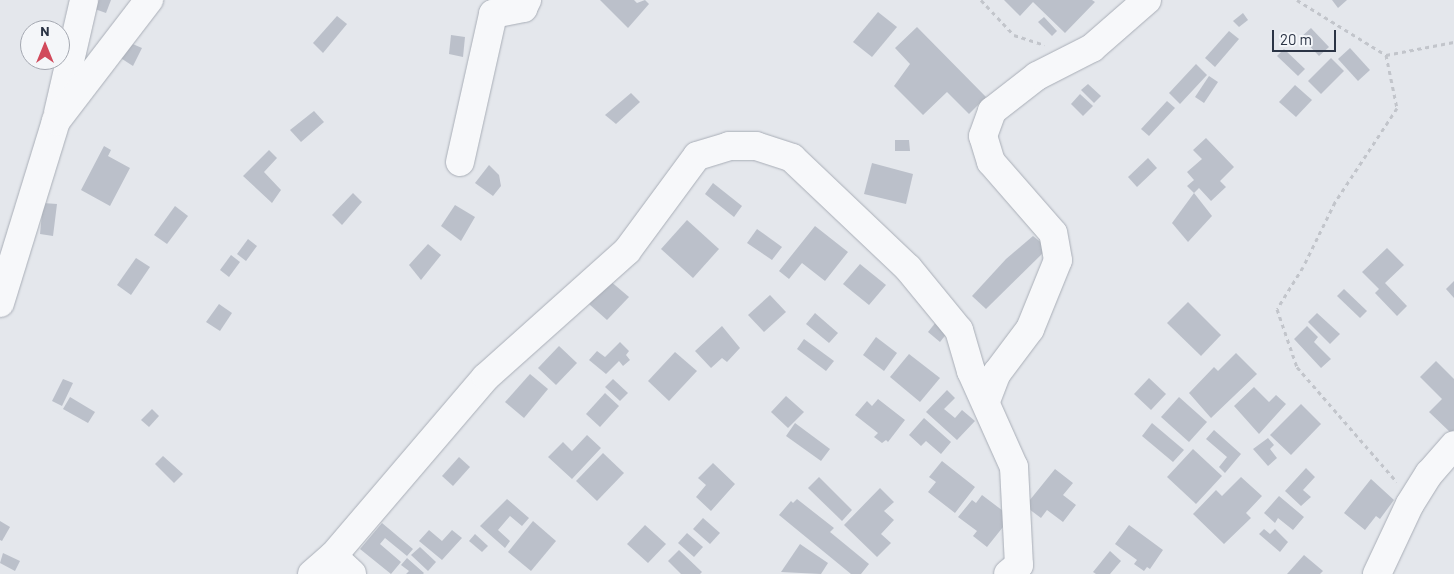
<!DOCTYPE html>
<style>
body{margin:0}
#map{position:relative;width:1454px;height:574px;overflow:hidden;background:#e4e7ec;font-family:Barlow,sans-serif}
div>[style]{position:absolute}
.building>*{inset:0;background:#bbc0ca}
.path>*{height:3px;margin-top:-1.5px;transform-origin:0;background:repeating-linear-gradient(90deg,#c2c5cb 0 4px,transparent 0 8px)}
.roads{filter:drop-shadow(0 0 1px #a9aeb7) drop-shadow(0 0 1px #a9aeb7)}
.minor>*{height:28px;margin:-14px;padding:0 14px;transform-origin:14px;border-radius:14px;background:#f7f8fa}
span{translate:-50% -50%;white-space:nowrap;text-align:center;line-height:1.15;-webkit-text-stroke:4px #f4f6f9;paint-order:stroke}
.north{position:absolute;left:20px;top:20px;width:50px;height:50px;box-sizing:border-box;background:#f4f6f9;border:1px solid #a4a8b1;border-radius:50%;rotate:0deg;font-size:14px;font-weight:700;line-height:20px;text-align:center;color:#2b3445}
.north::after{content:'';display:block;margin:auto;width:18px;height:22px;background:#d1495b;clip-path:polygon(50% 0,100% 100%,50% 72%,0 100%)}
.scale{position:absolute;left:1272px;top:30px;width:64px;height:22px;box-sizing:border-box;border:2px solid #2b3445;border-top:0;padding-left:6px;font-size:15px;line-height:18px;white-space:nowrap;color:#2b3445;-webkit-text-stroke:4px #f4f6f9;paint-order:stroke}
</style>
<div id="map">
<div class="building">
<i style="clip-path:polygon(95px 0,111px 0,106px 13px,92px 8px)"></i>
<i style="clip-path:polygon(600px 0,634px 0,637px 3px,645px 0,649px 4px,628px 28px)"></i>
<i style="clip-path:polygon(1004px 0,1092px 0,1095px 2px,1065px 33px,1033px 2px,1020px 16px)"></i>
<i style="clip-path:polygon(1332px 0,1347px 0,1338px 8px)"></i>
<i style="clip-path:polygon(878px 12px,897px 27px,872px 57px,853px 42px)"></i>
<i style="clip-path:polygon(1243px 13px,1248px 20px,1239px 27px,1233px 21px)"></i>
<i style="clip-path:polygon(337px 16px,347px 24px,323px 53px,313px 43px)"></i>
<i style="clip-path:polygon(1044px 17px,1057px 31px,1052px 36px,1038px 22px)"></i>
<i style="clip-path:polygon(917px 27px,986px 97px,969px 114px,947px 92px,923px 115px,894px 86px,910px 64px,895px 48px)"></i>
<i style="clip-path:polygon(1311px 28px,1329px 47px,1319px 56px,1301px 37px)"></i>
<i style="clip-path:polygon(1229px 31px,1239px 39px,1215px 67px,1205px 58px)"></i>
<i style="clip-path:polygon(451px 35px,465px 37px,463px 57px,449px 54px)"></i>
<i style="clip-path:polygon(128px 42px,142px 48px,133px 66px,119px 57px)"></i>
<i style="clip-path:polygon(1350px 48px,1370px 70px,1358px 81px,1338px 59px)"></i>
<i style="clip-path:polygon(1284px 49px,1305px 69px,1298px 76px,1277px 56px)"></i>
<i style="clip-path:polygon(1331px 58px,1344px 71px,1321px 94px,1308px 81px)"></i>
<i style="clip-path:polygon(1196px 64px,1207px 75px,1180px 104px,1169px 93px)"></i>
<i style="clip-path:polygon(1209px 76px,1218px 82px,1204px 103px,1195px 97px)"></i>
<i style="clip-path:polygon(1088px 84px,1101px 96px,1094px 103px,1081px 90px)"></i>
<i style="clip-path:polygon(1295px 85px,1312px 100px,1296px 117px,1279px 102px)"></i>
<i style="clip-path:polygon(631px 93px,640px 102px,616px 124px,605px 115px)"></i>
<i style="clip-path:polygon(1080px 94px,1093px 106px,1083px 116px,1071px 104px)"></i>
<i style="clip-path:polygon(1167px 101px,1175px 108px,1149px 136px,1141px 129px)"></i>
<i style="clip-path:polygon(314px 111px,324px 122px,301px 142px,290px 130px)"></i>
<i style="clip-path:polygon(1206px 138px,1234px 167px,1220px 181px,1226px 187px,1211px 201px,1199px 188px,1194px 193px,1187px 186px,1194px 180px,1187px 172px,1202px 159px,1193px 150px)"></i>
<i style="clip-path:polygon(895px 140px,909px 140px,910px 151px,895px 151px)"></i>
<i style="clip-path:polygon(104px 146px,111px 150px,108px 156px,130px 168px,110px 206px,81px 190px)"></i>
<i style="clip-path:polygon(269px 150px,277px 158px,264px 172px,281px 190px,272px 203px,243px 176px)"></i>
<i style="clip-path:polygon(1148px 158px,1157px 168px,1137px 187px,1128px 177px)"></i>
<i style="clip-path:polygon(872px 163px,913px 174px,906px 204px,864px 194px)"></i>
<i style="clip-path:polygon(489px 165px,499px 175px,501px 186px,493px 196px,475px 183px)"></i>
<i style="clip-path:polygon(713px 183px,742px 206px,734px 217px,705px 194px)"></i>
<i style="clip-path:polygon(353px 193px,362px 202px,342px 225px,332px 215px)"></i>
<i style="clip-path:polygon(1194px 193px,1212px 216px,1188px 242px,1172px 223px)"></i>
<i style="clip-path:polygon(43px 203px,57px 204px,53px 236px,40px 234px)"></i>
<i style="clip-path:polygon(455px 205px,475px 217px,461px 241px,441px 226px)"></i>
<i style="clip-path:polygon(175px 206px,188px 216px,167px 244px,154px 235px)"></i>
<i style="clip-path:polygon(687px 220px,719px 249px,693px 278px,661px 249px)"></i>
<i style="clip-path:polygon(815px 226px,848px 252px,825px 281px,802px 263px,789px 279px,779px 271px)"></i>
<i style="clip-path:polygon(757px 229px,782px 247px,772px 260px,747px 243px)"></i>
<i style="clip-path:polygon(1033px 236px,1048px 248px,986px 309px,972px 296px,1006px 259px)"></i>
<i style="clip-path:polygon(248px 239px,257px 246px,246px 261px,237px 254px)"></i>
<i style="clip-path:polygon(428px 244px,441px 255px,421px 280px,409px 265px)"></i>
<i style="clip-path:polygon(1387px 248px,1404px 265px,1385px 283px,1407px 306px,1397px 316px,1375px 293px,1379px 289px,1362px 272px)"></i>
<i style="clip-path:polygon(231px 255px,240px 262px,229px 277px,220px 270px)"></i>
<i style="clip-path:polygon(136px 258px,150px 267px,131px 295px,117px 285px)"></i>
<i style="clip-path:polygon(860px 264px,886px 285px,869px 305px,843px 284px)"></i>
<i style="clip-path:polygon(609px 280px,629px 297px,607px 320px,589px 304px)"></i>
<i style="clip-path:polygon(1454px 281px,1454px 298px,1446px 289px)"></i>
<i style="clip-path:polygon(1344px 289px,1367px 311px,1360px 318px,1337px 296px)"></i>
<i style="clip-path:polygon(770px 295px,786px 312px,764px 332px,748px 315px)"></i>
<i style="clip-path:polygon(1188px 302px,1221px 335px,1201px 356px,1167px 323px)"></i>
<i style="clip-path:polygon(219px 304px,232px 313px,220px 331px,206px 322px)"></i>
<i style="clip-path:polygon(815px 313px,838px 333px,829px 343px,806px 324px)"></i>
<i style="clip-path:polygon(1317px 313px,1340px 334px,1330px 344px,1308px 322px)"></i>
<i style="clip-path:polygon(936px 322px,948px 332px,940px 342px,928px 332px)"></i>
<i style="clip-path:polygon(722px 326px,740px 348px,727px 362px,722px 358px,711px 368px,695px 351px)"></i>
<i style="clip-path:polygon(1307px 326px,1318px 337px,1314px 342px,1331px 359px,1321px 368px,1294px 339px)"></i>
<i style="clip-path:polygon(876px 337px,897px 353px,884px 371px,863px 355px)"></i>
<i style="clip-path:polygon(804px 339px,834px 361px,826px 371px,797px 349px)"></i>
<i style="clip-path:polygon(620px 342px,629px 351px,626px 355px,630px 360px,623px 366px,619px 361px,606px 374px,589px 360px,597px 351px,605px 357px)"></i>
<i style="clip-path:polygon(559px 346px,577px 363px,556px 385px,538px 368px)"></i>
<i style="clip-path:polygon(675px 352px,697px 371px,669px 401px,648px 381px)"></i>
<i style="clip-path:polygon(1236px 353px,1257px 374px,1211px 418px,1189px 393px,1214px 367px,1218px 371px)"></i>
<i style="clip-path:polygon(909px 354px,940px 378px,920px 402px,890px 377px)"></i>
<i style="clip-path:polygon(1436px 361px,1454px 379px,1454px 430px,1451px 433px,1429px 412px,1442px 399px,1420px 377px)"></i>
<i style="clip-path:polygon(530px 374px,548px 389px,524px 418px,505px 402px)"></i>
<i style="clip-path:polygon(1149px 378px,1166px 394px,1151px 410px,1134px 394px)"></i>
<i style="clip-path:polygon(63px 379px,73px 383px,62px 406px,52px 401px)"></i>
<i style="clip-path:polygon(613px 379px,628px 393px,620px 401px,605px 387px)"></i>
<i style="clip-path:polygon(1254px 387px,1269px 402px,1276px 395px,1286px 404px,1259px 434px,1234px 406px)"></i>
<i style="clip-path:polygon(947px 390px,955px 398px,944px 409px,955px 418px,962px 410px,975px 421px,957px 440px,926px 412px)"></i>
<i style="clip-path:polygon(605px 393px,619px 406px,600px 427px,586px 414px)"></i>
<i style="clip-path:polygon(786px 396px,804px 412px,788px 428px,771px 412px)"></i>
<i style="clip-path:polygon(70px 397px,95px 412px,88px 423px,63px 409px)"></i>
<i style="clip-path:polygon(1179px 397px,1207px 422px,1189px 442px,1161px 417px)"></i>
<i style="clip-path:polygon(878px 399px,905px 420px,888px 442px,886px 440px,882px 443px,874px 437px,878px 433px,855px 415px,867px 401px,872px 406px)"></i>
<i style="clip-path:polygon(1301px 404px,1321px 424px,1291px 455px,1270px 435px)"></i>
<i style="clip-path:polygon(152px 409px,159px 416px,149px 427px,141px 420px)"></i>
<i style="clip-path:polygon(924px 418px,951px 442px,941px 454px,926px 441px,921px 446px,909px 435px)"></i>
<i style="clip-path:polygon(795px 423px,830px 449px,821px 461px,786px 436px)"></i>
<i style="clip-path:polygon(1152px 423px,1184px 450px,1173px 462px,1142px 436px)"></i>
<i style="clip-path:polygon(1214px 430px,1241px 454px,1225px 473px,1219px 467px,1227px 457px,1206px 439px)"></i>
<i style="clip-path:polygon(587px 435px,601px 448px,572px 479px,548px 457px,563px 442px,572px 451px)"></i>
<i style="clip-path:polygon(1268px 438px,1274px 445px,1270px 449px,1277px 458px,1268px 466px,1253px 449px)"></i>
<i style="clip-path:polygon(1193px 449px,1222px 476px,1196px 504px,1167px 477px)"></i>
<i style="clip-path:polygon(603px 453px,624px 473px,597px 501px,576px 481px)"></i>
<i style="clip-path:polygon(163px 456px,183px 474px,174px 483px,155px 464px)"></i>
<i style="clip-path:polygon(459px 457px,470px 467px,453px 486px,442px 476px)"></i>
<i style="clip-path:polygon(942px 461px,975px 487px,955px 513px,928px 492px,936px 482px,929px 477px)"></i>
<i style="clip-path:polygon(713px 463px,735px 484px,711px 511px,696px 497px,706px 485px,698px 478px)"></i>
<i style="clip-path:polygon(1306px 468px,1315px 477px,1303px 490px,1311px 497px,1301px 506px,1285px 491px)"></i>
<i style="clip-path:polygon(1055px 469px,1073px 483px,1063px 495px,1076px 505px,1063px 522px,1047px 510px,1041px 518px,1025px 506px)"></i>
<i style="clip-path:polygon(819px 477px,852px 510px,842px 521px,808px 488px)"></i>
<i style="clip-path:polygon(1241px 477px,1262px 496px,1246px 513px,1251px 518px,1224px 544px,1193px 514px,1216px 490px,1222px 496px)"></i>
<i style="clip-path:polygon(1371px 479px,1394px 500px,1380px 519px,1376px 516px,1365px 530px,1344px 513px)"></i>
<i style="clip-path:polygon(880px 488px,894px 502px,884px 511px,894px 520px,881px 534px,891px 543px,877px 557px,844px 525px)"></i>
<i style="clip-path:polygon(982px 495px,1011px 517px,987px 547px,973px 536px,977px 531px,958px 517px,972px 500px,976px 503px)"></i>
<i style="clip-path:polygon(1279px 496px,1304px 517px,1293px 530px,1278px 518px,1275px 523px,1264px 513px)"></i>
<i style="clip-path:polygon(507px 499px,529px 518px,522px 526px,510px 516px,498px 530px,510px 541px,505px 548px,480px 526px)"></i>
<i style="clip-path:polygon(797px 499px,834px 528px,830px 532px,869px 564px,861px 574px,851px 574px,779px 515px,791px 501px,793px 503px)"></i>
<i style="clip-path:polygon(703px 518px,720px 533px,710px 544px,693px 529px)"></i>
<i style="clip-path:polygon(0 521px,10px 527px,2px 541px,0 540px)"></i>
<i style="clip-path:polygon(533px 521px,556px 541px,531px 571px,508px 552px)"></i>
<i style="clip-path:polygon(382px 523px,413px 549px,407px 556px,385px 538px,380px 544px,401px 562px,391px 574px,360px 549px)"></i>
<i style="clip-path:polygon(645px 525px,666px 544px,648px 563px,627px 544px)"></i>
<i style="clip-path:polygon(1129px 525px,1163px 550px,1150px 569px,1147px 567px,1144px 571px,1134px 564px,1137px 560px,1115px 544px)"></i>
<i style="clip-path:polygon(1264px 529px,1270px 534px,1275px 529px,1288px 542px,1280px 552px,1259px 534px)"></i>
<i style="clip-path:polygon(429px 530px,442px 541px,452px 530px,462px 538px,442px 560px,419px 541px)"></i>
<i style="clip-path:polygon(687px 533px,703px 547px,694px 557px,678px 543px)"></i>
<i style="clip-path:polygon(475px 534px,488px 546px,482px 552px,469px 541px)"></i>
<i style="clip-path:polygon(800px 544px,828px 563px,821px 574px,781px 572px)"></i>
<i style="clip-path:polygon(420px 547px,436px 562px,428px 571px,411px 555px)"></i>
<i style="clip-path:polygon(679px 550px,702px 572px,700px 574px,681px 574px,668px 561px)"></i>
<i style="clip-path:polygon(1110px 551px,1121px 561px,1110px 574px,1096px 574px,1093px 572px)"></i>
<i style="clip-path:polygon(3px 553px,20px 561px,15px 571px,0 563px)"></i>
<i style="clip-path:polygon(1304px 555px,1323px 571px,1320px 574px,1287px 574px)"></i>
<i style="clip-path:polygon(407px 558px,424px 573px,423px 574px,406px 574px,409px 571px,401px 565px)"></i>
</div>
<div class="path">
<i style="left:981px;top:0;width:48px;rotate:46.7deg"></i>
<i style="left:1014px;top:35px;width:32px;rotate:18deg"></i>
<i style="left:1297px;top:0;width:105px;rotate:31.7deg"></i>
<i style="left:1386px;top:55px;width:54px;rotate:78.3deg"></i>
<i style="left:1397px;top:108px;width:113px;rotate:123.4deg"></i>
<i style="left:1335px;top:202px;width:72px;rotate:116.2deg"></i>
<i style="left:1303px;top:267px;width:49px;rotate:121.8deg"></i>
<i style="left:1277px;top:309px;width:61px;rotate:71deg"></i>
<i style="left:1297px;top:367px;width:152px;rotate:49deg"></i>
<i style="left:1386px;top:55px;width:69px;rotate:-10.8deg"></i>
</div>
<div class="roads">
<div class="minor">
<i style="left:58px;top:113px;width:116px;rotate:-77deg"></i>
<i style="left:460px;top:162px;width:152px;rotate:-77.4deg"></i>
<i style="left:493px;top:14px;width:31px;rotate:-11deg"></i>
<i style="left:523px;top:8px;width:9px;rotate:-63deg"></i>
<i style="left:0;top:303px;width:190px;rotate:-72.9deg"></i>
<i style="left:56px;top:121px;width:153px;rotate:-52.5deg"></i>
<i style="left:986px;top:401px;width:30px;rotate:-69deg"></i>
<i style="left:997px;top:373px;width:55px;rotate:-53.1deg"></i>
<i style="left:1030px;top:329px;width:74px;rotate:-67.9deg"></i>
<i style="left:1058px;top:260px;width:27px;rotate:-100deg"></i>
<i style="left:1053px;top:233px;width:94px;rotate:-131.1deg"></i>
<i style="left:991px;top:162px;width:27px;rotate:-107deg"></i>
<i style="left:983px;top:136px;width:27px;rotate:-70deg"></i>
<i style="left:992px;top:111px;width:57px;rotate:-37.9deg"></i>
<i style="left:1037px;top:76px;width:62px;rotate:-27deg"></i>
<i style="left:1092px;top:48px;width:73px;rotate:-41.1deg"></i>
<i style="left:333px;top:556px;width:26px;rotate:43deg"></i>
<i style="left:312px;top:574px;width:28px;rotate:-41deg"></i>
<i style="left:333px;top:556px;width:235px;rotate:-49.5deg"></i>
<i style="left:486px;top:377px;width:189px;rotate:-41.8deg"></i>
<i style="left:627px;top:251px;width:118px;rotate:-53.6deg"></i>
<i style="left:697px;top:156px;width:34px;rotate:-17deg"></i>
<i style="left:729px;top:146px;width:27px"></i>
<i style="left:756px;top:146px;width:38px;rotate:18deg"></i>
<i style="left:792px;top:158px;width:160px;rotate:43.5deg"></i>
<i style="left:908px;top:268px;width:80px;rotate:50.6deg"></i>
<i style="left:959px;top:330px;width:43px;rotate:73.7deg"></i>
<i style="left:971px;top:371px;width:105px;rotate:65.9deg"></i>
<i style="left:1014px;top:467px;width:98px;rotate:87.1deg"></i>
<i style="left:1019px;top:565px;width:14px;rotate:141deg"></i>
<i style="left:1377px;top:574px;width:77px;rotate:-64.8deg"></i>
<i style="left:1410px;top:504px;width:36px;rotate:-58deg"></i>
<i style="left:1429px;top:474px;width:38px;rotate:-49deg"></i>
</div>
</div>
<div class="north">N</div>
<div class="scale">20 m</div>
</div>
